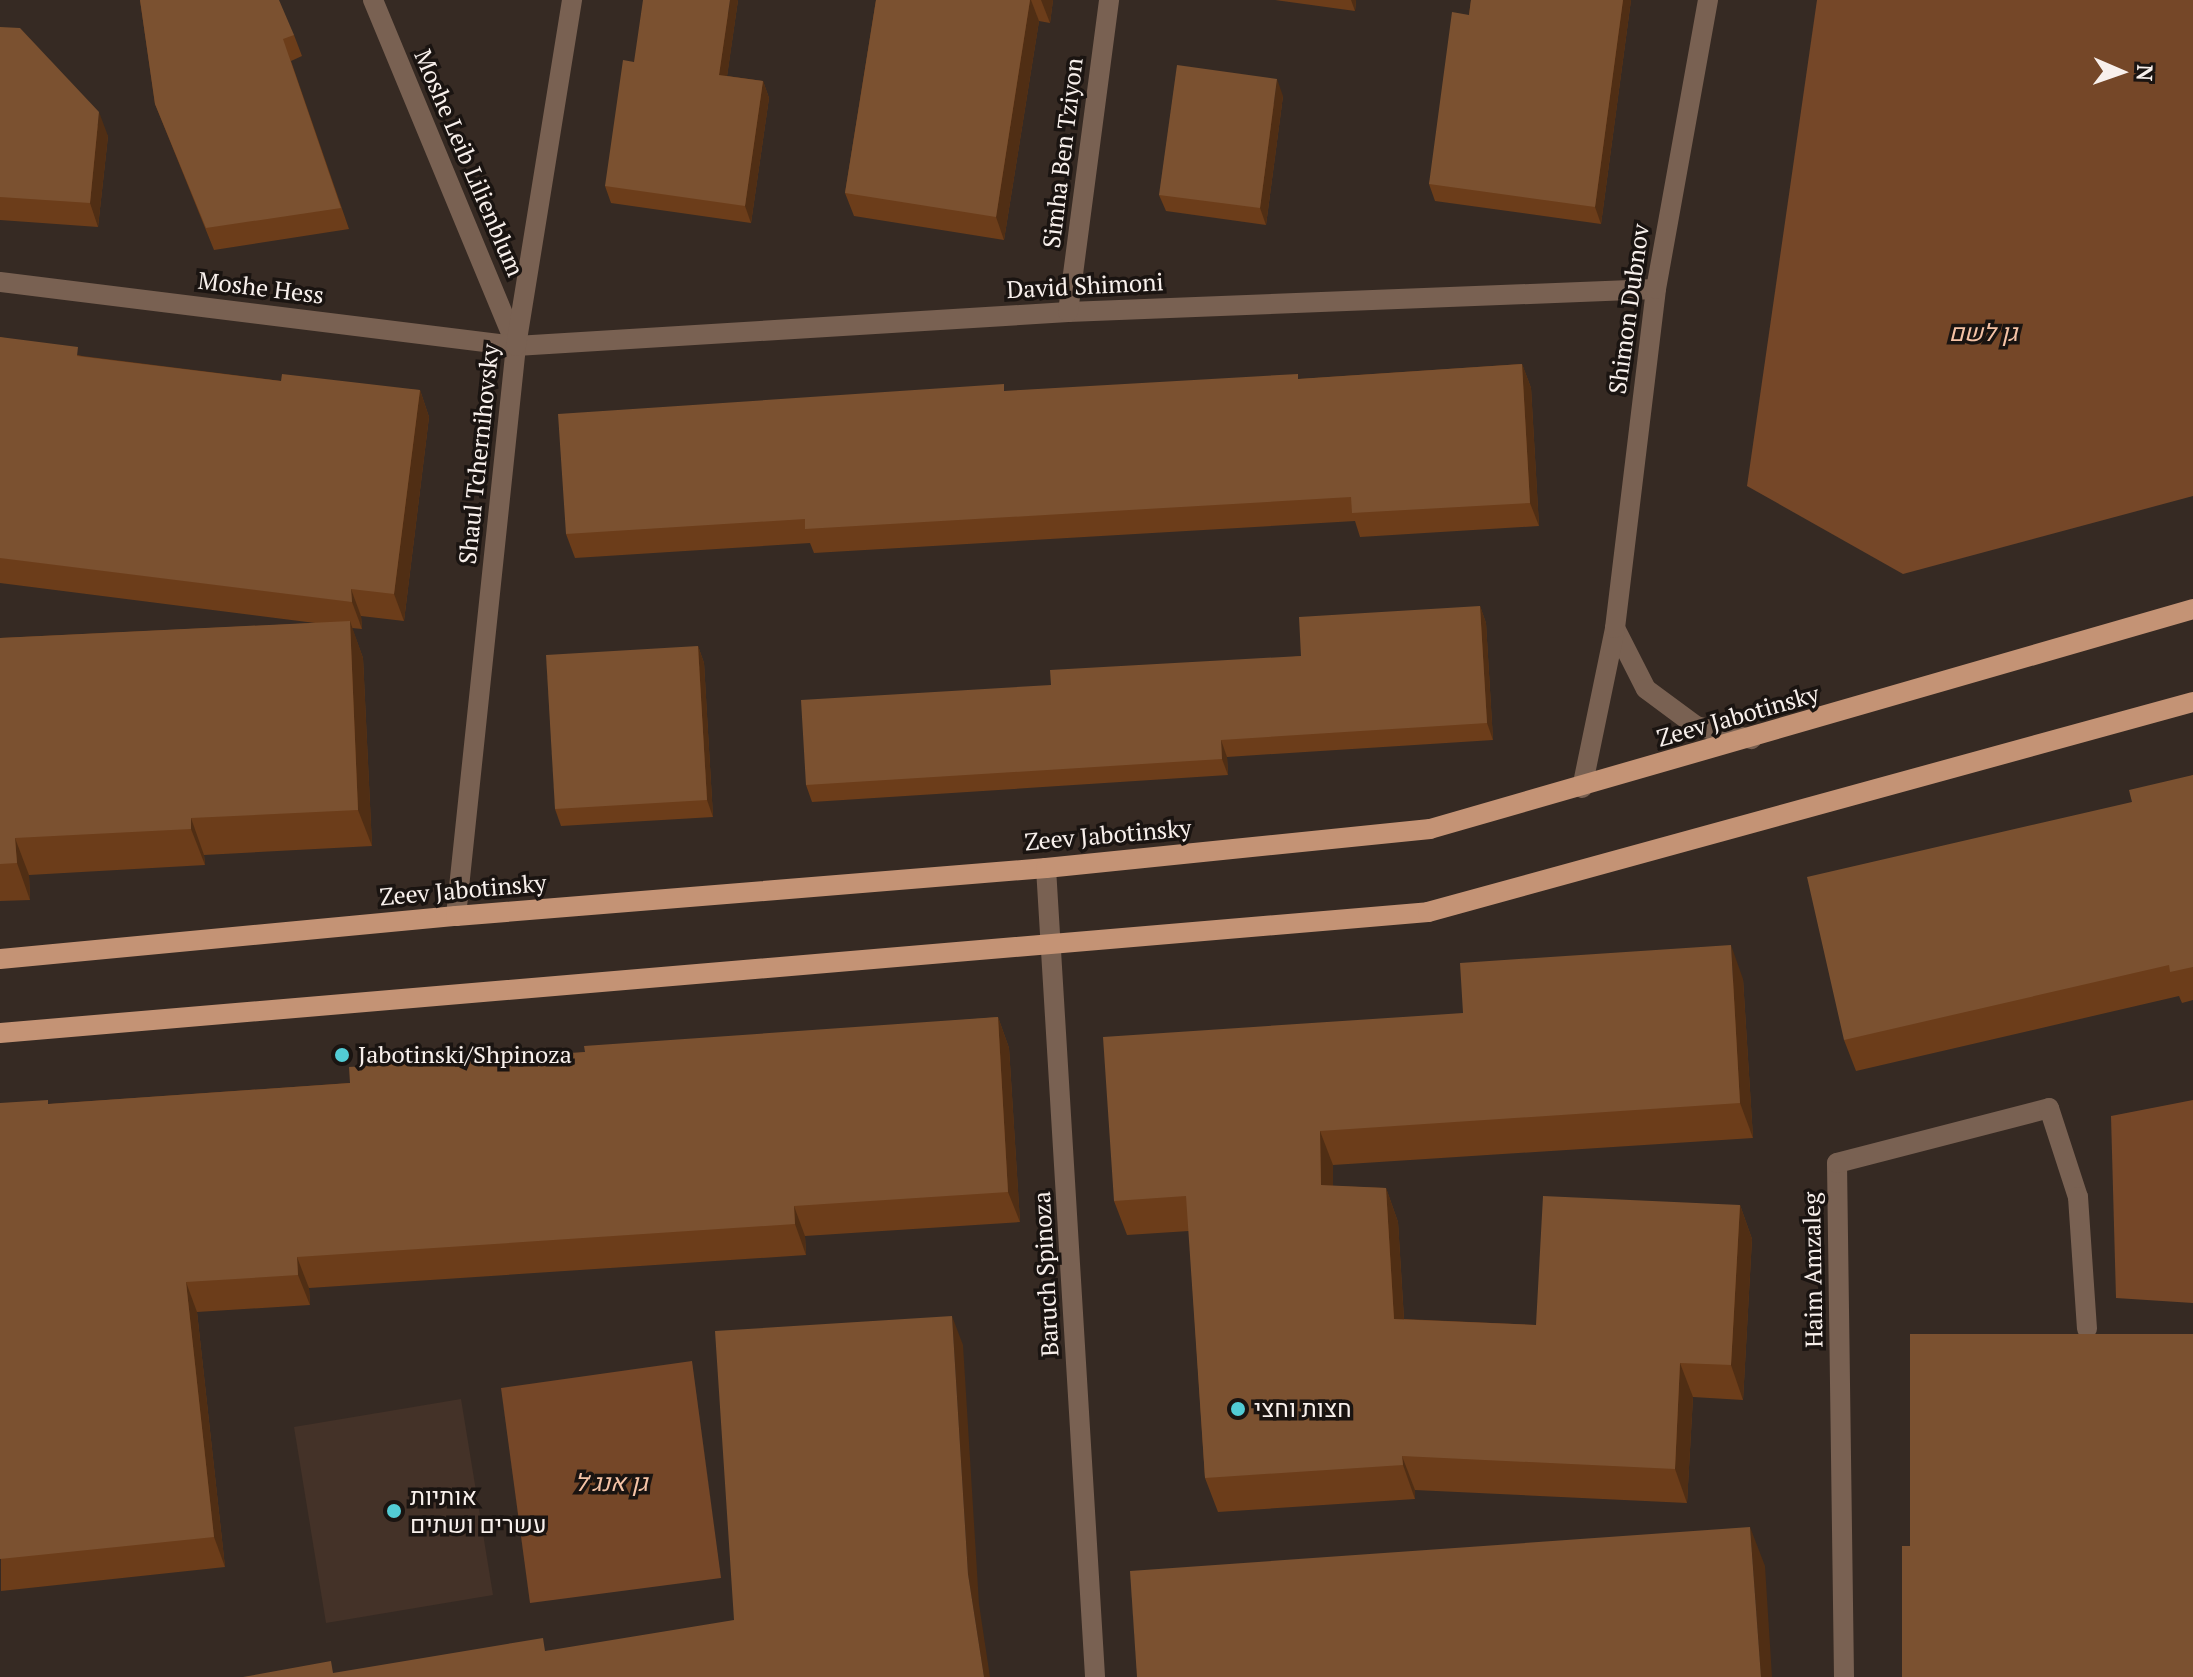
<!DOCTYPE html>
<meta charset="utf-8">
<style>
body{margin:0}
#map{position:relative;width:2193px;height:1677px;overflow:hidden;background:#362a23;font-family:"PT Serif",Heebo,serif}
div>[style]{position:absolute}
.built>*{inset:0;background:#443228}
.green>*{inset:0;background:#754728}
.minor>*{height:20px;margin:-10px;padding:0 10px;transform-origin:10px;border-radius:10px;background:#796152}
.major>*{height:20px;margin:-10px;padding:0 10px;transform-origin:10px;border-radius:10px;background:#c49375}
.wall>*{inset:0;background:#6c3d1a}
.shaded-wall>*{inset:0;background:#502e14}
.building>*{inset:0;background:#7b5130}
.dots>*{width:22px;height:22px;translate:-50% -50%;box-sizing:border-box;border:4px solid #1a1411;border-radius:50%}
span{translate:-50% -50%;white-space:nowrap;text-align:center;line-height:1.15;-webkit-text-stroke:7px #1a1411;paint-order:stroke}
.street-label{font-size:24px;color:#f8f0ec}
.park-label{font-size:24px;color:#f5c3a6;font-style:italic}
.poi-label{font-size:24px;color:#f8f0ec}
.left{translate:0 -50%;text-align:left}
.north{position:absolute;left:2081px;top:32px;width:80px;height:80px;-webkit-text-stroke:6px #1a1411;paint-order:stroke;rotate:92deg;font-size:22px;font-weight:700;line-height:32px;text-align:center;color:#f8f0ec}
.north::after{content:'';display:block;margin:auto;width:28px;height:36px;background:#f8f0ec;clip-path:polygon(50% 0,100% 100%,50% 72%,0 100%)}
</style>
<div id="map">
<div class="built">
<i style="clip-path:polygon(461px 1399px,493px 1595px,326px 1623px,294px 1427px)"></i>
</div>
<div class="green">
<i style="clip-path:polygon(1817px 0,2193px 0,2193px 496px,1903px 574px,1747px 486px)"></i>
<i style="clip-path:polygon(2193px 1100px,2193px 1303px,2116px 1298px,2111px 1116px)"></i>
<i style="clip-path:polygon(692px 1361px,721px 1578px,530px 1603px,501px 1388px)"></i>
</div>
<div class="minor">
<i style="left:373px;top:0;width:374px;rotate:67.5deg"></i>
<i style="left:0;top:282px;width:520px;rotate:7.07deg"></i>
<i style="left:516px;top:346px;width:553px;rotate:-3.52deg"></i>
<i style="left:1068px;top:312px;width:588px;rotate:-2.24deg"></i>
<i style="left:1068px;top:312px;width:315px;rotate:-82.5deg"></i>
<i style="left:1615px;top:628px;width:68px;rotate:63.1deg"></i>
<i style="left:1646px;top:689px;width:62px;rotate:36.5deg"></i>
<i style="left:1696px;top:726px;width:57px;rotate:13.3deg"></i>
<i style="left:1582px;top:788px;width:163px;rotate:-78.3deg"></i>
<i style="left:1615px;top:628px;width:341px;rotate:-83.1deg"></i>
<i style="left:1656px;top:289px;width:294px;rotate:-79.8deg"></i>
<i style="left:1046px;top:868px;width:810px;rotate:86.53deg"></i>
<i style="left:456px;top:916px;width:573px;rotate:-83.99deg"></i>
<i style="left:516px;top:346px;width:351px;rotate:-80.8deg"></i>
<i style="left:1844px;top:1677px;width:514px;rotate:-90.78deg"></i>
<i style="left:1837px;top:1163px;width:219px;rotate:-14.5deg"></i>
<i style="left:2049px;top:1108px;width:94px;rotate:72deg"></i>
<i style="left:2078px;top:1197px;width:132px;rotate:86.1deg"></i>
</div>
<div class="major">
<i style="left:0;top:959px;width:458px;rotate:-5.4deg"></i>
<i style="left:456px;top:916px;width:592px;rotate:-4.65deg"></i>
<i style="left:1046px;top:868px;width:386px;rotate:-5.8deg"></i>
<i style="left:1430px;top:829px;width:794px;rotate:-16.08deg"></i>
<i style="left:0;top:1033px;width:1433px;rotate:-4.84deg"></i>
<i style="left:1428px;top:912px;width:793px;rotate:-15.35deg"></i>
</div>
<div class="wall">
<i style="clip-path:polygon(140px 0,294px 35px,302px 56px,291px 61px,349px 229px,214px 250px,155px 104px)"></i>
<i style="clip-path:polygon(738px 0,727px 76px,763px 81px,769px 98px,751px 223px,611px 203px,605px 186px)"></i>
<i style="clip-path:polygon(876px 0,1053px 0,1050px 23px,1039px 21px,1004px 240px,854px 216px,845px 193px)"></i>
<i style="clip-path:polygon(1275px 0,1356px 0,1355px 11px)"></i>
<i style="clip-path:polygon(1471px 0,1635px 0,1631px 0,1601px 224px,1435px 201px,1429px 184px,1469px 15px)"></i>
<i style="clip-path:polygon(0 27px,108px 136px,98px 227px,0 220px)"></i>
<i style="clip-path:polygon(1283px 96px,1266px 225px,1166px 211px,1159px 195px)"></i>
<i style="clip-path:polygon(0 337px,82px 356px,281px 381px,420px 390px,429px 417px,404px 621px,361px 616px,362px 629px,352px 628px,363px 658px,372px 846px,204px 855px,205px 865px,29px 875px,30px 900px,0 901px,0 638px,315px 623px,0 583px)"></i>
<i style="clip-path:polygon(1522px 364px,1531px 388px,1539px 526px,1360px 537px,1355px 521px,814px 553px,810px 543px,575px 558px,566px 534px,1006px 391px,1299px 379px)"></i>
<i style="clip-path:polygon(1480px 606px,1486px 623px,1493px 740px,1227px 757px,1228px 775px,812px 802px,806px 785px,1051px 685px,1301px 656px)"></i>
<i style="clip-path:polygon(698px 646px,704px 663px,713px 817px,561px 826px,555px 809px)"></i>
<i style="clip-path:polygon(2193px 775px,2193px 1000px,2182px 1003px,2179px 996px,1856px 1071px,1844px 1040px,2132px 802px)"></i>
<i style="clip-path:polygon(1743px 979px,1753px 1138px,1333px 1165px,1333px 1186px,1386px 1188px,1398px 1222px,1404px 1319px,1536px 1325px,1740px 1205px,1752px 1239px,1743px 1400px,1693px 1397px,1687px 1503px,1415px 1490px,1415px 1499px,1218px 1512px,1205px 1478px,1189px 1231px,1127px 1235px,1114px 1201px,1463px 1013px)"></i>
<i style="clip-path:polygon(998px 1017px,1009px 1048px,1020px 1222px,805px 1236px,806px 1255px,309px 1288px,310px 1305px,197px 1312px,225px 1567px,1px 1591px,0 1103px,49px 1104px,350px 1083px,585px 1052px)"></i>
</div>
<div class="shaded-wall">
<i style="clip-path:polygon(730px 0,738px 0,725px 91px,719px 75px)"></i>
<i style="clip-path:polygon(1030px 0,1031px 0,1039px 21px,1004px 240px,996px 217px)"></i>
<i style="clip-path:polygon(1041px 0,1053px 0,1050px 23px)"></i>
<i style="clip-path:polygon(1351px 0,1356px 0,1355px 11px)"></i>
<i style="clip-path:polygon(1623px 0,1631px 0,1601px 224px,1595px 207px)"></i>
<i style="clip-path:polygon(1277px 79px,1283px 96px,1266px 225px,1260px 208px)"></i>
<i style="clip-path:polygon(763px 81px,769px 98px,751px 223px,745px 206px)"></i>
<i style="clip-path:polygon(99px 112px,108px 136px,98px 227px,90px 203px)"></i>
<i style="clip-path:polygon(1522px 364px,1531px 388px,1539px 526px,1530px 503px)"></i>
<i style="clip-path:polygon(420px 390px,429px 417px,404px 621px,394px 594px)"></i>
<i style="clip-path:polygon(351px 589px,361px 616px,362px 629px,352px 602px)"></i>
<i style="clip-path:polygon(1480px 606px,1486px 623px,1493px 740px,1487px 723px)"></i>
<i style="clip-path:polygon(350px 621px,363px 658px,372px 846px,358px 810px)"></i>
<i style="clip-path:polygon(698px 646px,704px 663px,713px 817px,707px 800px)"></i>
<i style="clip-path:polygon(1221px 740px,1227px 757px,1228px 775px,1222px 759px)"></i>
<i style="clip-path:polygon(191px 818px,204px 855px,205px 865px,191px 829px)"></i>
<i style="clip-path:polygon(15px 838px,29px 875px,30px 900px,17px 863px)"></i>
<i style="clip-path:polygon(1731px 945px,1743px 979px,1753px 1138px,1740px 1103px)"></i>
<i style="clip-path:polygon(998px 1017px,1009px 1048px,1020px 1222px,1008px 1192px)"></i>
<i style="clip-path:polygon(1320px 1131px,1333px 1165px,1333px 1219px,1321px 1185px)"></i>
<i style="clip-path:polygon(1386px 1188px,1398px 1222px,1406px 1353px,1394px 1319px)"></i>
<i style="clip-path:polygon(1740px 1205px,1752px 1239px,1743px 1400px,1731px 1365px)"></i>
<i style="clip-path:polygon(794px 1206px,805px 1236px,806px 1255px,795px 1224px)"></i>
<i style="clip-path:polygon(297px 1257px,309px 1288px,310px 1305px,298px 1275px)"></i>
<i style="clip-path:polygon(186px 1282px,197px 1312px,225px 1567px,214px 1537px)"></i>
<i style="clip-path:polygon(952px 1316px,963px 1345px,979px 1604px,990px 1677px,984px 1677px,968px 1574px)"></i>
<i style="clip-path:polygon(1680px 1363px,1693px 1397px,1687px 1503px,1675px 1469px)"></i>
<i style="clip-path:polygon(1402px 1456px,1415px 1490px,1415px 1499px,1403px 1465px)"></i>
<i style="clip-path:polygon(1750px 1527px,1765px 1566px,1772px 1677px,1761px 1677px)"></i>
</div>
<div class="building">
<i style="clip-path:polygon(140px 0,279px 0,294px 35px,283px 39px,341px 208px,206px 228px,155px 104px)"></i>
<i style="clip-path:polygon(643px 0,730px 0,719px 75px,763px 81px,745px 206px,605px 186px,623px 60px,634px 62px)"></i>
<i style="clip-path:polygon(876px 0,1030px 0,996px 217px,845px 193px)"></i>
<i style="clip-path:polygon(1471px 0,1623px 0,1595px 207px,1429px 184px,1452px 12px,1469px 15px)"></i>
<i style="clip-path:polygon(0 27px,20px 28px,99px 112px,90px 203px,0 197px)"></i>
<i style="clip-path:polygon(1177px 65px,1277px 79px,1260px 208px,1159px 195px)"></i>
<i style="clip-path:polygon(0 337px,78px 347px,77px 356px,281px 381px,282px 374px,420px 390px,394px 594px,351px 589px,352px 602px,0 558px)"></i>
<i style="clip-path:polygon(1522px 364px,1530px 503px,1352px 513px,1351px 497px,805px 529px,805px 519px,566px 534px,558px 414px,1004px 384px,1004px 391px,1298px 374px,1298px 379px)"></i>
<i style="clip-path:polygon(1480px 606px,1487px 723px,1221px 740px,1222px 759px,806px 785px,801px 700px,1051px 685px,1050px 670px,1301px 656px,1299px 617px)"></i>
<i style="clip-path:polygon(350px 621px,358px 810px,191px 818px,191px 829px,15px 838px,17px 863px,0 864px,0 638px)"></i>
<i style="clip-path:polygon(698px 646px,707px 800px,555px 809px,546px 655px)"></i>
<i style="clip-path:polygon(2193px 775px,2193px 967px,2170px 972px,2169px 965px,1844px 1040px,1807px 877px,2132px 802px,2129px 790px)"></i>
<i style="clip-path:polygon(1731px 945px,1740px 1103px,1320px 1131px,1321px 1185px,1386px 1188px,1394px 1319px,1536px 1325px,1543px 1196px,1740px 1205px,1731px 1365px,1680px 1363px,1675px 1469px,1402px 1456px,1403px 1465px,1205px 1478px,1186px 1196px,1114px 1201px,1103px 1037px,1463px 1013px,1460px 963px)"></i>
<i style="clip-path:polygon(998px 1017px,1008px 1192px,794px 1206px,795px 1224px,297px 1257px,298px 1275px,186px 1282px,214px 1537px,0 1559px,0 1103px,48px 1100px,48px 1104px,350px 1083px,349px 1067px,585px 1052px,584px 1046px)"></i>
<i style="clip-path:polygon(952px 1316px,968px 1574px,984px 1677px,243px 1677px,331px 1661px,333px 1673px,543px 1638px,545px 1651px,734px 1620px,715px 1331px)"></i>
<i style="clip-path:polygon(1910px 1334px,2193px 1334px,2193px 1677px,1902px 1677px,1902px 1546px,1910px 1546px)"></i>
<i style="clip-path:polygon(1750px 1527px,1761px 1677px,1137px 1677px,1130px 1571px)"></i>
</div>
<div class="dots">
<i style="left:342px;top:1055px;background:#52ccd5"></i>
<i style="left:1238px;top:1409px;background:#52ccd5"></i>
<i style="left:394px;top:1511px;background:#52ccd5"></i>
</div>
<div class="street-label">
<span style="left:1063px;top:153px;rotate:-83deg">Simha Ben Tziyon</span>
<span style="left:469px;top:163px;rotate:67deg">Moshe Leib Lilienblum</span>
<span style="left:1085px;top:286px;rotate:-3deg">David Shimoni</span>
<span style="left:261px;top:288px;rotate:7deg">Moshe Hess</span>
<span style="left:1629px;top:309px;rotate:-82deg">Shimon Dubnov</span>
<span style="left:479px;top:454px;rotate:-84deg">Shaul Tchernihovsky</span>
<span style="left:1738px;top:716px;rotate:-16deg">Zeev Jabotinsky</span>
<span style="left:1108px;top:835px;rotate:-5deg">Zeev Jabotinsky</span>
<span style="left:463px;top:890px;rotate:-5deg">Zeev Jabotinsky</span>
<span style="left:1813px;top:1270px;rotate:-91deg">Haim Amzaleg</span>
<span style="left:1046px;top:1274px;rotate:-93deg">Baruch Spinoza</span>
</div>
<div class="park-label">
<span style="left:1983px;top:333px">גן לשם</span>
<span style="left:611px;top:1483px">גן אנג'ל</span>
</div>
<div class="poi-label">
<span class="left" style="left:358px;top:1055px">Jabotinski/Shpinoza</span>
<span class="left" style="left:1254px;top:1409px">חצות וחצי</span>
<span class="left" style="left:410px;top:1511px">אותיות<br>עשרים ושתים</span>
</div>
<div class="north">N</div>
</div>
